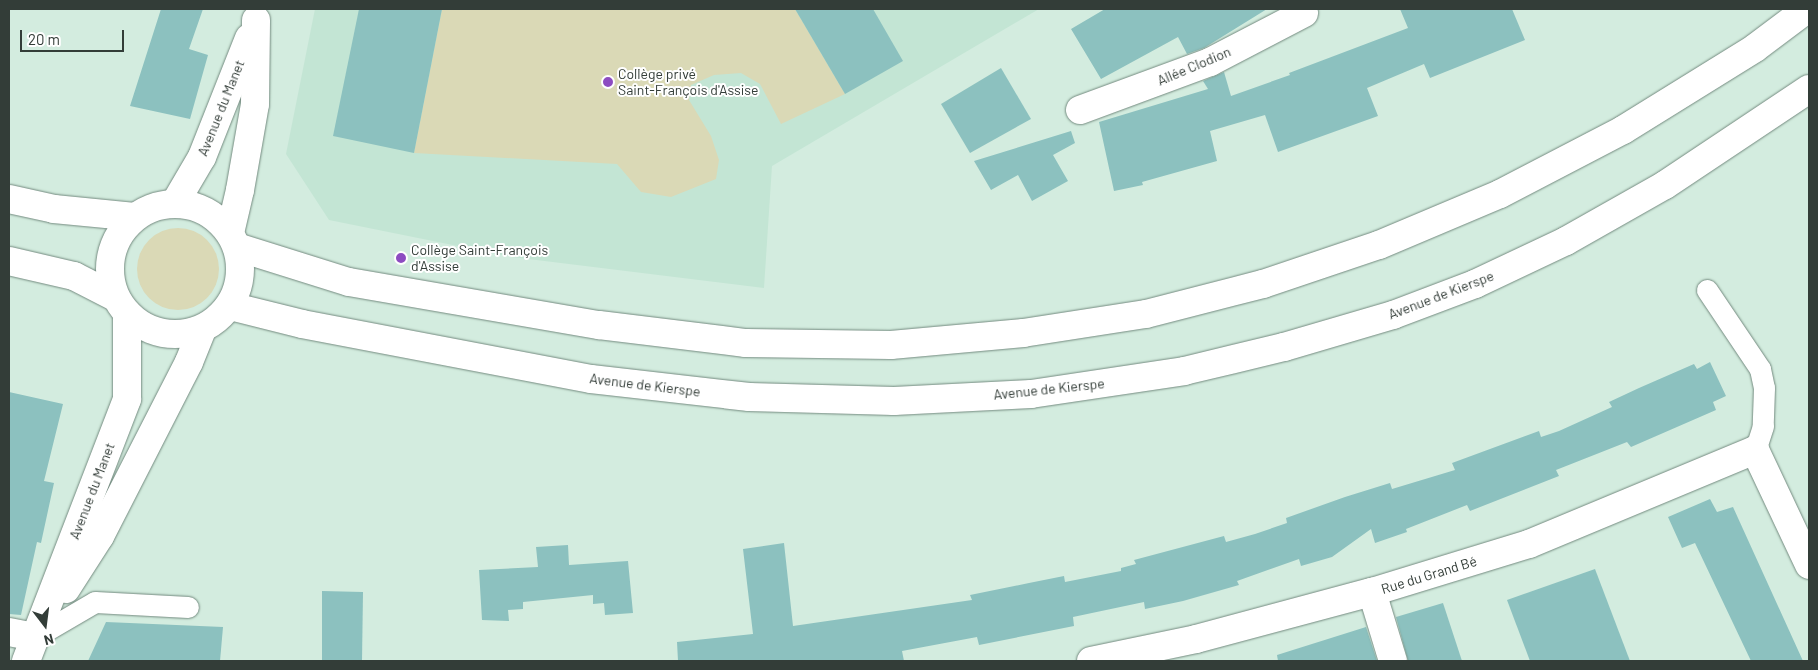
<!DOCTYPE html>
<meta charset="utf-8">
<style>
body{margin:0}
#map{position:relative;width:1818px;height:670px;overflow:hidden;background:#d3ecdf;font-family:Barlow,sans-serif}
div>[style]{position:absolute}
.built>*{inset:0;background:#c3e5d4}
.green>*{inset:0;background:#dad9b6}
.round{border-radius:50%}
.building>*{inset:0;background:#8cc1bf}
.roads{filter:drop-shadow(0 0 1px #738a7f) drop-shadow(0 0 1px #738a7f)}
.lane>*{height:21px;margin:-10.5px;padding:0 10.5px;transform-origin:10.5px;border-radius:10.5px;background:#fff}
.street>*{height:28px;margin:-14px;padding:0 14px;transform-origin:14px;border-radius:14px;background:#fff}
.secondary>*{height:28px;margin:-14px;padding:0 14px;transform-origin:14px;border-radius:14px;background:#fff}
.secondary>.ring{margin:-14px;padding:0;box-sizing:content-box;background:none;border:28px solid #fff;border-radius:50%}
.dots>*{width:14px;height:14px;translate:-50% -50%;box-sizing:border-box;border:2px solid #fff;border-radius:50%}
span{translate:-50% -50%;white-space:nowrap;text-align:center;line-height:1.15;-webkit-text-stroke:4px #fff;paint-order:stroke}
.street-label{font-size:14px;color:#333d38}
.poi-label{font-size:14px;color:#333d38}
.left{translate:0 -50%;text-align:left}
.frame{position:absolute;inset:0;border:10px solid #333d38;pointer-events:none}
.north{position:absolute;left:20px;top:600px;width:50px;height:50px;-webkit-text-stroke:4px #fff;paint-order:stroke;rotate:165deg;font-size:14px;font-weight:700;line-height:20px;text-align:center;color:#333d38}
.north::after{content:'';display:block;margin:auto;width:18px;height:22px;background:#333d38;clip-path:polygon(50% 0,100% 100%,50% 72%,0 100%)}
.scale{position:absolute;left:20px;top:30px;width:104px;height:22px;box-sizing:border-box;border:2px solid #333d38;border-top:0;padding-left:6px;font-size:15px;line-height:18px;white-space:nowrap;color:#333d38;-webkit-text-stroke:4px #fff;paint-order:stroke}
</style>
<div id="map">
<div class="built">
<i style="clip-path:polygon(315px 9px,1039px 9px,772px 166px,764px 288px,512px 257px,329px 220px,286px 154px)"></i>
</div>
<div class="green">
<i style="clip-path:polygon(442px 9px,795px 9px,845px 94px,781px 124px,760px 84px,741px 73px,714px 75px,691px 85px,689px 100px,711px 136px,719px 160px,716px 179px,671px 197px,641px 192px,617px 164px,414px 153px)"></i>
<i class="round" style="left:137px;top:228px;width:82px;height:82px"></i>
</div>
<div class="building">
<i style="clip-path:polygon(161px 9px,203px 9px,189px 49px,208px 55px,190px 119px,130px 106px)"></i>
<i style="clip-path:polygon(359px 9px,442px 9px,414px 153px,333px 136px)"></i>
<i style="clip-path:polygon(795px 9px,873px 9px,903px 61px,845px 94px)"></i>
<i style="clip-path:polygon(1105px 9px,1267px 9px,1204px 48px,1187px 54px,1178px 37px,1101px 79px,1071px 29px)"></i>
<i style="clip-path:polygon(1400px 9px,1512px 9px,1525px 40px,1430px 78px,1424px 64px,1367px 88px,1378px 116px,1278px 152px,1265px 115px,1210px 131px,1217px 161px,1142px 182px,1143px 185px,1114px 191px,1099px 122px,1208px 89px,1203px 81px,1224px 72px,1231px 96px,1290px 75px,1289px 73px,1408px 28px)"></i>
<i style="clip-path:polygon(1001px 68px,1031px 119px,970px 153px,941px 104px)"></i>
<i style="clip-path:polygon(1071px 131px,1075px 143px,1053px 155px,1068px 181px,1032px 201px,1018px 175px,991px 190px,974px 161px)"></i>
<i style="clip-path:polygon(1710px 362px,1726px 396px,1713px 402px,1716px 410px,1631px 447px,1627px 442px,1556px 470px,1559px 476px,1470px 511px,1467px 505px,1406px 529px,1407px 532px,1375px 543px,1371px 529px,1332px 557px,1301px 566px,1299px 559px,1237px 581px,1239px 585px,1183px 601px,1145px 609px,1144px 602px,1073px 617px,1074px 626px,979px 645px,977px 637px,902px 651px,904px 661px,678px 661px,677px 642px,753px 634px,743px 549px,784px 543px,793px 626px,972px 600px,970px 595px,1029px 583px,1064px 576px,1065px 582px,1121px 571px,1121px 568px,1136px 564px,1134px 560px,1224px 536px,1226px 542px,1255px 534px,1287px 523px,1286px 518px,1345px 497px,1390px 483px,1392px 489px,1455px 470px,1452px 463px,1539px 431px,1541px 437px,1559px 431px,1612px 407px,1609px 402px,1639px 388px,1694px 364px,1697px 369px)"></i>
<i style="clip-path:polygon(9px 392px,63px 404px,44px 481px,54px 483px,41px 543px,37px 542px,21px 615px,9px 614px)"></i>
<i style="clip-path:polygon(1710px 499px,1717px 512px,1733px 507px,1803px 661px,1751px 661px,1695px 543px,1682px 548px,1668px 517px)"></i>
<i style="clip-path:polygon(568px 545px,569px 565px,628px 561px,633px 613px,605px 615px,604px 603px,593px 604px,593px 595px,523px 602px,523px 609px,508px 610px,509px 621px,482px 620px,479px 570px,538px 567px,536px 547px)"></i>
<i style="clip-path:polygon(1595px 569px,1630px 661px,1530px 661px,1507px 600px)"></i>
<i style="clip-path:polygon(322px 591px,363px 592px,362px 661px,322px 661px)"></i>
<i style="clip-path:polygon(1443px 603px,1462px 661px,1408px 661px,1396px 617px)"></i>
<i style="clip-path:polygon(106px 622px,223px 627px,220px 661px,88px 661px)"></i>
<i style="clip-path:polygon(1366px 627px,1377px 661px,1278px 661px,1277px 655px)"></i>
</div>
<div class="roads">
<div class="lane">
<i style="left:1707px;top:290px;width:95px;rotate:56.1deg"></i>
<i style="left:1760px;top:369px;width:19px;rotate:78deg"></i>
<i style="left:1764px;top:388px;width:38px;rotate:92deg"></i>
<i style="left:1763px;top:426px;width:25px;rotate:108deg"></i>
<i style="left:35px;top:637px;width:69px;rotate:-30.3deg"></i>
<i style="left:95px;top:602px;width:93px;rotate:3.1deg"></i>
</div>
<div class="street">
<i style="left:1080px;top:110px;width:139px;rotate:-20.3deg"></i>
<i style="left:1210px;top:62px;width:106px;rotate:-27.5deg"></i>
<i style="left:175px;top:203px;width:53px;rotate:-59.6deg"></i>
<i style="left:202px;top:157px;width:128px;rotate:-68.4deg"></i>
<i style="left:230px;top:233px;width:44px;rotate:-76.9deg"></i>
<i style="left:240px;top:190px;width:87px;rotate:-80.1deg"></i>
<i style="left:255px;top:104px;width:84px;rotate:-89.3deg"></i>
<i style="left:1372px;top:592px;width:72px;rotate:73.1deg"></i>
<i style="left:9px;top:632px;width:26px;rotate:11deg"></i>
<i style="left:1091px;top:661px;width:107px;rotate:-11.8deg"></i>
<i style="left:1196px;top:639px;width:182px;rotate:-15deg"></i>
<i style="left:1372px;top:592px;width:164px;rotate:-17deg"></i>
<i style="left:1529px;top:544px;width:245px;rotate:-22.6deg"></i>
<i style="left:1755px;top:450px;width:127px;rotate:64.8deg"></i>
</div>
<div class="secondary">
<i style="left:9px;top:199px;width:46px;rotate:12.5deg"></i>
<i style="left:54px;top:209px;width:81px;rotate:5.6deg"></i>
<i class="ring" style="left:110px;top:204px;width:102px;height:102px"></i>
<i style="left:237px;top:247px;width:117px;rotate:17.4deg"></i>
<i style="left:349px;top:282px;width:254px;rotate:9.8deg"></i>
<i style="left:599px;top:325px;width:148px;rotate:7deg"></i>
<i style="left:746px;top:343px;width:145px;rotate:0.8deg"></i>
<i style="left:891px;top:345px;width:133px;rotate:-5.2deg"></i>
<i style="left:1023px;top:333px;width:124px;rotate:-8.8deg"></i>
<i style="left:1146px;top:314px;width:121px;rotate:-14.4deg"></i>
<i style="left:1263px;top:284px;width:122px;rotate:-18.6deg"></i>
<i style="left:1379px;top:245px;width:131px;rotate:-22.9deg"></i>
<i style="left:1500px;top:194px;width:139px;rotate:-27.5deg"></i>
<i style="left:1623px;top:130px;width:155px;rotate:-31.8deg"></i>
<i style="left:1755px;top:48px;width:65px;rotate:-36.9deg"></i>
<i style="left:9px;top:261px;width:67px;rotate:13deg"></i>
<i style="left:74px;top:276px;width:46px;rotate:27.1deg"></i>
<i style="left:230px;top:306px;width:74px;rotate:14deg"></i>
<i style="left:302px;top:324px;width:294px;rotate:10.8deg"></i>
<i style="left:591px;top:379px;width:159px;rotate:6.5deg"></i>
<i style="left:749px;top:397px;width:145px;rotate:1.6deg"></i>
<i style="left:894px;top:401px;width:137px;rotate:-2.9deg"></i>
<i style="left:1031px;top:394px;width:155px;rotate:-8.5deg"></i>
<i style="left:1184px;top:371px;width:103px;rotate:-13.5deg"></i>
<i style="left:1284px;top:347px;width:114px;rotate:-16.4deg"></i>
<i style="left:1393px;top:315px;width:88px;rotate:-20.7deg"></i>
<i style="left:1475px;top:284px;width:101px;rotate:-25.3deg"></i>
<i style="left:1566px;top:241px;width:114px;rotate:-29.5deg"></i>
<i style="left:1665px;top:185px;width:173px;rotate:-33.7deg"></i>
<i style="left:66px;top:589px;width:63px;rotate:-57.3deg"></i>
<i style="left:100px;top:536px;width:195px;rotate:-62.9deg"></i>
<i style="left:189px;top:362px;width:35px;rotate:-68deg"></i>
<i style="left:26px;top:661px;width:281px;rotate:-68.9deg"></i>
<i style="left:127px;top:399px;width:84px;rotate:-90deg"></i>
</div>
</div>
<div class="dots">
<i style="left:608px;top:82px;background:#8d4cc1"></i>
<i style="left:401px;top:258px;background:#8d4cc1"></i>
</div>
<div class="street-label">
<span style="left:1194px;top:66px;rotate:-23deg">Allée Clodion</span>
<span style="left:221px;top:108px;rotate:-68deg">Avenue du Manet</span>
<span style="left:1441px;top:295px;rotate:-21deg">Avenue de Kierspe</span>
<span style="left:645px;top:385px;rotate:7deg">Avenue de Kierspe</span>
<span style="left:1049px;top:389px;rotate:-6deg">Avenue de Kierspe</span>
<span style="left:92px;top:491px;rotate:-69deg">Avenue du Manet</span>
<span style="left:1429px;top:575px;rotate:-17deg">Rue du Grand Bé</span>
</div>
<div class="poi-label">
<span class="left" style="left:618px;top:82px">Collège privé<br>Saint-François d'Assise</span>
<span class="left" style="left:411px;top:258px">Collège Saint-François<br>d'Assise</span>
</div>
<div class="frame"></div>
<div class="north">N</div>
<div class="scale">20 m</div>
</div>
